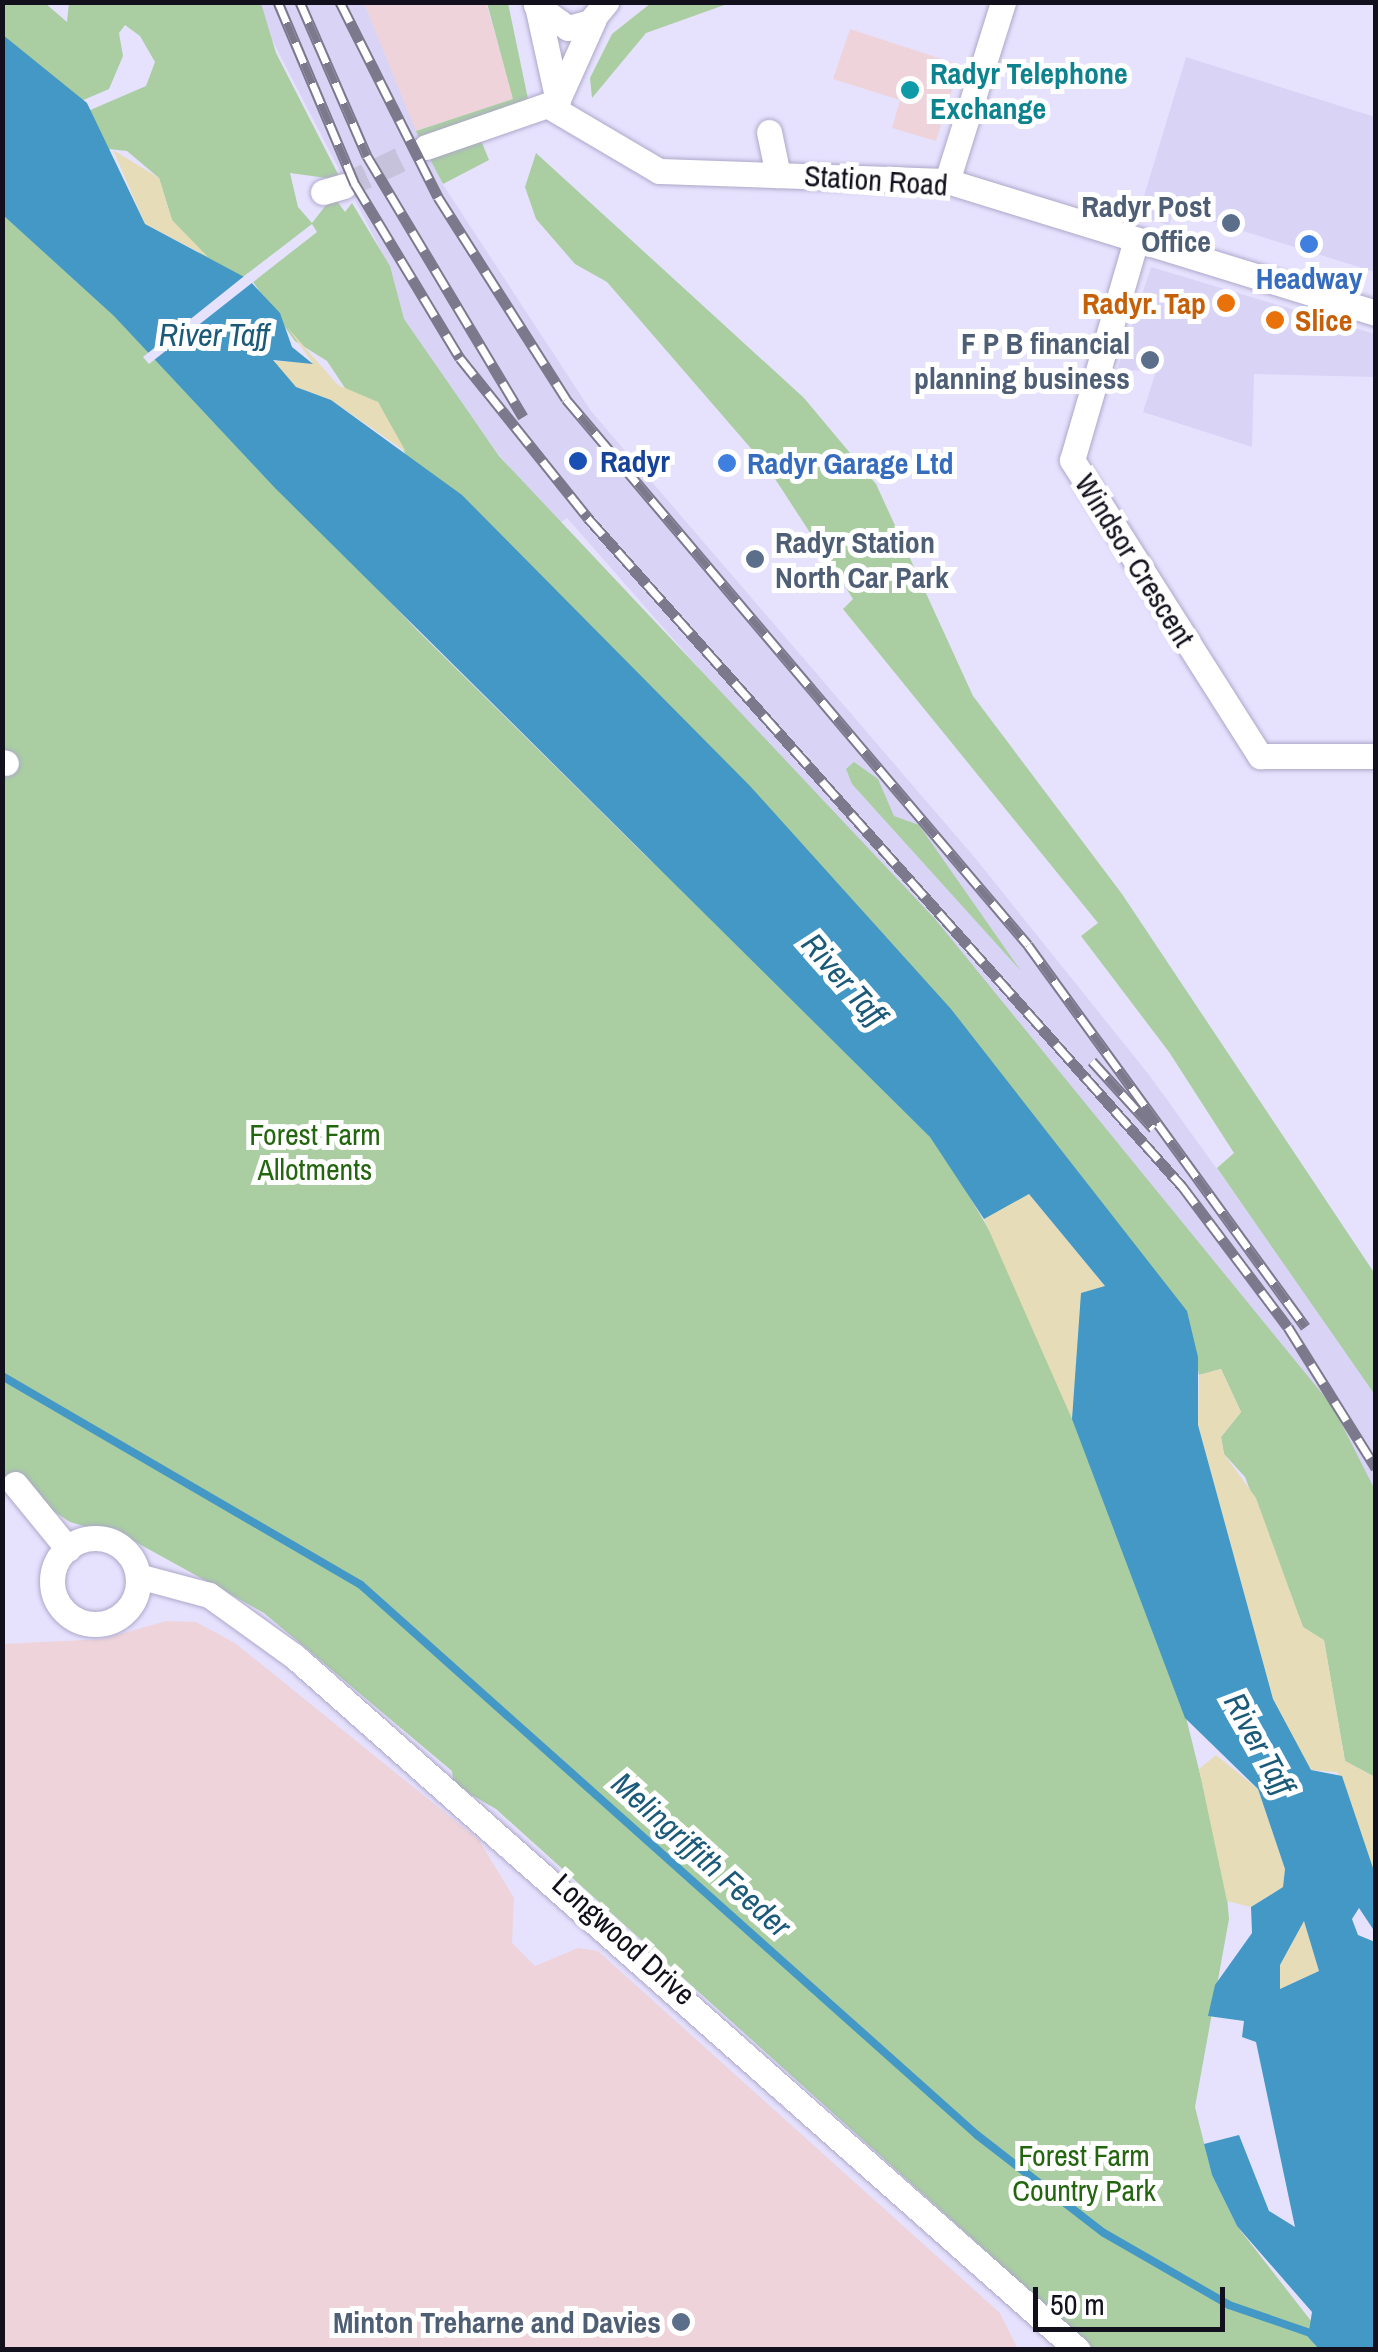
<!DOCTYPE html>
<style>
body{margin:0}
#map{position:relative;width:1378px;height:2352px;overflow:hidden;background:#e6e2fe;font-family:"Archivo Narrow",sans-serif}
div>[style]{position:absolute}
.built>*{inset:0;background:#d9d4f6}
.industrial>*{inset:0;background:#eed4da}
.green>*{inset:0;background:#aacea2}
.sand>*{inset:0;background:#e6dcb7}
.water>*{inset:0;background:#4498c5}
.pier>*{inset:0;background:#e6e2fe}
.stream>*{height:8px;margin:-4px;padding:0 4px;transform-origin:4px;border-radius:4px;background:#4498c5}
.street-tunnel>*{height:25px;margin-top:-12.5px;transform-origin:0;background:repeating-linear-gradient(90deg,#c6c2dc 0 25px,transparent 0 37px)}
.roads{filter:drop-shadow(0 0 2px #ada8c9) drop-shadow(0 0 2px #ada8c9)}
.street>*{height:25px;margin:-12.5px;padding:0 12.5px;transform-origin:12.5px;border-radius:12.5px;background:#fff}
.street>.ring{margin:-12.5px;padding:0;box-sizing:content-box;background:none;border:25px solid #fff;border-radius:50%}
.rail>*{height:11px;margin-top:-5.5px;transform-origin:0;background:repeating-linear-gradient(90deg,#fff 0 22px,#7c798d 0 44px);box-sizing:border-box;border-block:2px solid #7c798d}
.dots>*{width:28px;height:28px;translate:-50% -50%;box-sizing:border-box;border:5px solid #fff;border-radius:50%}
span{translate:-50% -50%;white-space:nowrap;text-align:center;line-height:1.15;-webkit-text-stroke:10px #fff;paint-order:stroke}
.culture-label{font-size:30px;color:#0d838f;font-weight:700}
.left{translate:0 -50%;text-align:left}
.street-label{font-size:30px;color:#12101c}
.service-label{font-size:30px;color:#4e5e75;font-weight:700}
.right{translate:-100% -50%;text-align:right}
.shop-label{font-size:30px;color:#366cbe;font-weight:700}
.food-label{font-size:30px;color:#c56008;font-weight:700}
.transit-label{font-size:30px;color:#164399;font-weight:700}
.park-label{font-size:30px;color:#24660f}
.water-label{font-size:32px;color:#1b5a79;font-style:italic}
.frame{position:absolute;inset:0;border:5px solid #12101c;pointer-events:none}
.scale{position:absolute;left:1033px;top:2287px;width:192px;height:45px;box-sizing:border-box;border:5px solid #12101c;border-top:0;padding-left:12px;font-size:30px;line-height:35px;white-space:nowrap;color:#12101c;-webkit-text-stroke:8px #fff;paint-order:stroke}
</style>
<div id="map">
<div class="built">
<i style="clip-path:polygon(253px 3px,364px 3px,442px 183px,591px 411px,976px 859px,1150px 1076px,1349px 1352px,1375px 1395px,1375px 1508px,798px 781px,567px 518px,559px 524px,499px 455px,371px 278px,389px 266px)"></i>
<i style="clip-path:polygon(1186px 57px,1375px 117px,1375px 272px,1175px 210px,1169px 225px,1138px 216px)"></i>
<i style="clip-path:polygon(1151px 267px,1375px 334px,1375px 377px,1254px 374px,1252px 447px,1143px 412px,1156px 371px,1117px 370px)"></i>
</div>
<div class="industrial">
<i style="clip-path:polygon(364px 3px,486px 3px,514px 99px,416px 131px)"></i>
<i style="clip-path:polygon(850px 29px,960px 65px,936px 141px,892px 128px,900px 100px,833px 79px)"></i>
<i style="clip-path:polygon(166px 1621px,196px 1622px,235px 1643px,479px 1840px,514px 1898px,512px 1943px,535px 1966px,578px 1948px,598px 1951px,1000px 2313px,1018px 2349px,3px 2349px,3px 1644px,103px 1639px)"></i>
</div>
<div class="green">
<i style="clip-path:polygon(2px 3px,45px 3px,67px 22px,69px 3px,261px 3px,276px 53px,341px 180px,290px 173px,298px 207px,312px 223px,333px 196px,345px 212px,352px 203px,390px 266px,404px 319px,499px 456px,935px 919px,1333px 1407px,1375px 1490px,1375px 1777px,1345px 1761px,1324px 1641px,1303px 1627px,1245px 1477px,1224px 1454px,1221px 1437px,1241px 1412px,1221px 1369px,1199px 1375px,1185px 1310px,1159px 1304px,412px 467px,378px 402px,349px 394px,327px 361px,295px 341px,253px 282px,317px 232px,312px 224px,243px 277px,213px 270px,172px 220px,159px 178px,127px 151px,99px 148px,88px 111px,146px 86px,155px 62px,140px 36px,125px 25px,119px 33px,123px 56px,109px 89px,58px 111px,3px 73px)"></i>
<i style="clip-path:polygon(487px 3px,508px 3px,528px 99px,421px 142px,416px 131px,513px 99px)"></i>
<i style="clip-path:polygon(651px 3px,730px 3px,646px 33px,592px 98px,590px 78px,612px 34px)"></i>
<i style="clip-path:polygon(480px 138px,489px 160px,443px 184px,430px 159px)"></i>
<i style="clip-path:polygon(536px 153px,804px 398px,876px 484px,973px 696px,1122px 894px,1375px 1274px,1375px 1395px,1217px 1168px,1234px 1153px,1169px 1052px,1081px 936px,1098px 923px,843px 609px,853px 599px,768px 468px,607px 282px,575px 264px,536px 219px,525px 187px)"></i>
<i style="clip-path:polygon(3px 195px,417px 630px,648px 858px,899px 1084px,958px 1177px,1012px 1269px,1086px 1448px,1098px 1456px,1162px 1620px,1201px 1778px,1217px 1783px,1229px 1919px,1195px 2107px,1212px 2175px,1237px 2226px,1315px 2326px,1351px 2349px,1075px 2349px,1056px 2317px,987px 2252px,496px 1809px,454px 1785px,452px 1771px,264px 1613px,132px 1540px,70px 1522px,3px 1478px)"></i>
<i style="clip-path:polygon(854px 762px,878px 779px,894px 816px,919px 825px,1021px 971px,852px 784px,846px 769px)"></i>
</div>
<div class="sand">
<i style="clip-path:polygon(113px 150px,159px 178px,172px 220px,208px 257px,145px 224px)"></i>
<i style="clip-path:polygon(287px 327px,338px 385px,378px 402px,406px 452px,331px 400px,296px 387px,272px 361px,312px 362px)"></i>
<i style="clip-path:polygon(1017px 1193px,1029px 1194px,1105px 1286px,1077px 1362px,1072px 1419px,984px 1219px)"></i>
<i style="clip-path:polygon(1221px 1369px,1241px 1412px,1221px 1437px,1224px 1454px,1256px 1498px,1303px 1627px,1324px 1640px,1345px 1761px,1375px 1777px,1375px 1874px,1337px 1772px,1311px 1770px,1300px 1758px,1273px 1699px,1198px 1425px,1199px 1375px)"></i>
<i style="clip-path:polygon(1216px 1755px,1258px 1789px,1285px 1869px,1283px 1887px,1251px 1907px,1227px 1901px,1199px 1769px)"></i>
<i style="clip-path:polygon(1305px 1919px,1319px 1971px,1280px 1989px,1280px 1965px)"></i>
</div>
<div class="water">
<i style="clip-path:polygon(evenodd,3px 35px,87px 103px,145px 224px,248px 279px,280px 313px,292px 347px,313px 364px,273px 360px,296px 387px,331px 400px,462px 495px,750px 786px,951px 1009px,1187px 1311px,1198px 1357px,1198px 1425px,1273px 1699px,1311px 1770px,1342px 1776px,1375px 1874px,1375px 1932px,1359px 1908px,1352px 1919px,1358px 1935px,1375px 1942px,1375px 2349px,1319px 2349px,1308px 2337px,1312px 2312px,1237px 2226px,1212px 2175px,1204px 2144px,1239px 2135px,1269px 2211px,1295px 2227px,1256px 2042px,1242px 2037px,1244px 2021px,1208px 2016px,1215px 1985px,1252px 1933px,1251px 1907px,1283px 1887px,1285px 1869px,1258px 1789px,1185px 1718px,1072px 1419px,1081px 1293px,1105px 1286px,1029px 1194px,984px 1219px,930px 1137px,275px 488px,114px 316px,3px 215px,3px 35px,1304px 1921px,1319px 1971px,1280px 1989px,1280px 1965px,1304px 1921px)"></i>
</div>
<div class="pier">
<i style="clip-path:polygon(248px 273px,257px 279px,149px 364px,143px 357px)"></i>
</div>
<div class="stream">
<i style="left:2px;top:1376px;width:415px;rotate:30.2deg"></i>
<i style="left:361px;top:1585px;width:826px;rotate:41.76deg"></i>
<i style="left:977px;top:2135px;width:160px;rotate:37.7deg"></i>
<i style="left:1104px;top:2233px;width:144px;rotate:29.9deg"></i>
<i style="left:1229px;top:2305px;width:92px;rotate:19deg"></i>
</div>
<div class="street-tunnel">
<i style="left:344px;top:186px;width:91px;rotate:-25.4deg"></i>
</div>
<div class="roads">
<div class="street">
<i style="left:536px;top:5px;width:39px;rotate:36deg"></i>
<i style="left:568px;top:28px;width:23px;rotate:-15deg"></i>
<i style="left:590px;top:22px;width:26px;rotate:-51deg"></i>
<i style="left:538px;top:10px;width:93px;rotate:77.6deg"></i>
<i style="left:555px;top:106px;width:95px;rotate:-65.9deg"></i>
<i style="left:769px;top:132px;width:44px;rotate:78.2deg"></i>
<i style="left:426px;top:147px;width:128px;rotate:-19.1deg"></i>
<i style="left:547px;top:105px;width:130px;rotate:30.5deg"></i>
<i style="left:659px;top:171px;width:288px;rotate:2deg"></i>
<i style="left:947px;top:181px;width:449px;rotate:17.1deg"></i>
<i style="left:947px;top:181px;width:188px;rotate:-72.6deg"></i>
<i style="left:323px;top:192px;width:22px;rotate:-16deg"></i>
<i style="left:1136px;top:240px;width:229px;rotate:106.2deg"></i>
<i style="left:1072px;top:460px;width:351px;rotate:57.6deg"></i>
<i style="left:1260px;top:756px;width:116px"></i>
<i style="left:2px;top:762px;width:4px;rotate:14deg"></i>
<i style="left:15px;top:1484px;width:84px;rotate:50.8deg"></i>
<i class="ring" style="left:52px;top:1538px;width:61px;height:61px"></i>
<i style="left:138px;top:1576px;width:73px;rotate:15deg"></i>
<i style="left:209px;top:1595px;width:105px;rotate:35.7deg"></i>
<i style="left:294px;top:1656px;width:1047px;rotate:41.52deg"></i>
</div>
</div>
<div class="rail">
<i style="left:278px;top:2px;width:198px;rotate:67.1deg"></i>
<i style="left:355px;top:184px;width:203px;rotate:58.9deg"></i>
<i style="left:460px;top:358px;width:205px;rotate:51.3deg"></i>
<i style="left:588px;top:518px;width:894px;rotate:48.36deg"></i>
<i style="left:1182px;top:1186px;width:176px;rotate:53.1deg"></i>
<i style="left:1288px;top:1327px;width:166px;rotate:58deg"></i>
<i style="left:300px;top:2px;width:168px;rotate:66.5deg"></i>
<i style="left:367px;top:156px;width:304px;rotate:59.1deg"></i>
<i style="left:340px;top:2px;width:218px;rotate:63.3deg"></i>
<i style="left:438px;top:197px;width:239px;rotate:57.6deg"></i>
<i style="left:566px;top:399px;width:715px;rotate:49.76deg"></i>
<i style="left:1028px;top:945px;width:472px;rotate:54deg"></i>
<i style="left:1092px;top:1061px;width:91px;rotate:47.7deg"></i>
</div>
<div class="dots">
<i style="left:910px;top:90px;background:#0f9aa8"></i>
<i style="left:1231px;top:223px;background:#5c6f8a"></i>
<i style="left:1309px;top:244px;background:#3f7fe0"></i>
<i style="left:1226px;top:303px;background:#e8710a"></i>
<i style="left:1275px;top:320px;background:#e8710a"></i>
<i style="left:1150px;top:360px;background:#5c6f8a"></i>
<i style="left:578px;top:461px;background:#1a4fb4"></i>
<i style="left:727px;top:463px;background:#3f7fe0"></i>
<i style="left:755px;top:559px;background:#5c6f8a"></i>
<i style="left:681px;top:2322px;background:#5c6f8a"></i>
</div>
<div class="culture-label">
<span class="left" style="left:930px;top:90px">Radyr Telephone<br>Exchange</span>
</div>
<div class="street-label">
<span style="left:876px;top:180px;rotate:4deg">Station Road</span>
<span style="left:1135px;top:560px;rotate:58deg">Windsor Crescent</span>
<span style="left:624px;top:1939px;rotate:42deg">Longwood Drive</span>
</div>
<div class="service-label">
<span class="right" style="left:1211px;top:223px">Radyr Post<br>Office</span>
<span class="right" style="left:1130px;top:360px">F P B financial<br>planning business</span>
<span class="left" style="left:775px;top:559px">Radyr Station<br>North Car Park</span>
<span class="right" style="left:661px;top:2322px">Minton Treharne and Davies</span>
</div>
<div class="shop-label">
<span style="left:1309px;top:278px">Headway</span>
<span class="left" style="left:747px;top:463px">Radyr Garage Ltd</span>
</div>
<div class="food-label">
<span class="right" style="left:1206px;top:303px">Radyr. Tap</span>
<span class="left" style="left:1295px;top:320px">Slice</span>
</div>
<div class="transit-label">
<span class="left" style="left:600px;top:461px">Radyr</span>
</div>
<div class="park-label">
<span style="left:315px;top:1151px">Forest Farm<br>Allotments</span>
<span style="left:1084px;top:2172px">Forest Farm<br>Country Park</span>
</div>
<div class="water-label">
<span style="left:214px;top:335px">River Taff</span>
<span style="left:844px;top:980px;rotate:49deg">River Taff</span>
<span style="left:1259px;top:1744px;rotate:61deg">River Taff</span>
<span style="left:701px;top:1855px;rotate:42deg">Melingriffith Feeder</span>
</div>
<div class="frame"></div>
<div class="scale">50 m</div>
</div>
